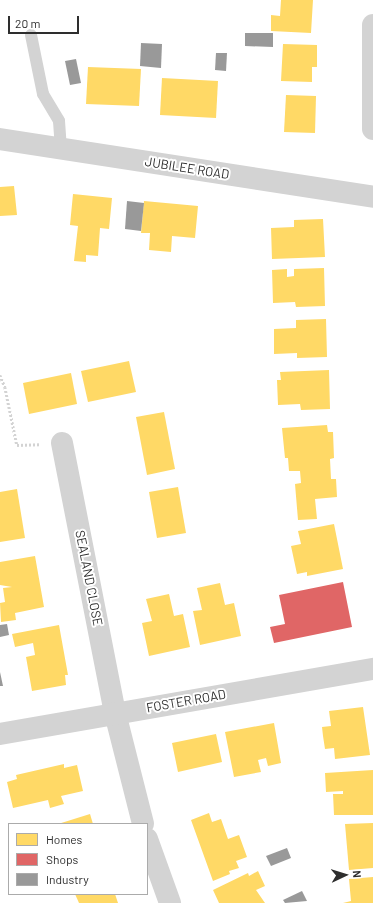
<!DOCTYPE html>
<style>
body{margin:0}
#map{position:relative;width:373px;height:903px;overflow:hidden;background:#fff;font-family:Barlow,sans-serif}
div>[style]{position:absolute}
.homes>*{inset:0;background:#ffd966}
.shops>*{inset:0;background:#e06666}
.industry>*{inset:0;background:#999}
.path>*{height:2.5px;margin-top:-1.25px;transform-origin:0;background:repeating-linear-gradient(90deg,#d3d3d3 0 2px,transparent 0 4px)}
.service>*{height:12px;margin:-6px;padding:0 6px;transform-origin:6px;border-radius:6px;background:#d3d3d3}
.minor>*{height:22px;margin:-11px;padding:0 11px;transform-origin:11px;border-radius:11px;background:#d3d3d3}
.tertiary>*{height:22px;margin:-11px;padding:0 11px;transform-origin:11px;border-radius:11px;background:#d3d3d3}
span{translate:-50% -50%;white-space:nowrap;text-align:center;line-height:1.15;-webkit-text-stroke:4px #fff;paint-order:stroke}
.street-label{font-size:13px;color:#2e2e2e}
.legend{position:absolute;left:8px;top:823px;width:140px;height:72px;box-sizing:border-box;background:#fff;border:1px solid #ababab;margin:0;padding:5px 7px;list-style:none;font-size:12px;color:#2e2e2e}
.legend li{display:flex;align-items:center;gap:8px;height:20px}
.legend b{width:20px;border:1px solid #ababab}
.north{position:absolute;left:325px;top:855px;width:40px;height:40px;-webkit-text-stroke:3px #fff;paint-order:stroke;rotate:86deg;font-size:11px;font-weight:700;line-height:16px;text-align:center;color:#2e2e2e}
.north::after{content:'';display:block;margin:auto;width:14px;height:18px;background:#2e2e2e;clip-path:polygon(50% 0,100% 100%,50% 72%,0 100%)}
.scale{position:absolute;left:8px;top:16px;width:71px;height:18px;box-sizing:border-box;border:2px solid #2e2e2e;border-top:0;padding-left:5px;font-size:12px;line-height:14px;white-space:nowrap;color:#2e2e2e;-webkit-text-stroke:3px #fff;paint-order:stroke}
</style>
<div id="map">
<div class="homes">
<i style="clip-path:polygon(281px 0,313px 0,311px 33px,271px 31px,271px 15px,280px 16px)"></i>
<i style="clip-path:polygon(283px 44px,317px 45px,317px 67px,312px 67px,312px 82px,281px 81px)"></i>
<i style="clip-path:polygon(88px 67px,141px 69px,139px 106px,86px 104px)"></i>
<i style="clip-path:polygon(162px 78px,218px 81px,216px 118px,160px 115px)"></i>
<i style="clip-path:polygon(286px 95px,316px 96px,315px 133px,284px 132px)"></i>
<i style="clip-path:polygon(14px 186px,17px 215px,0 216px,0 187px)"></i>
<i style="clip-path:polygon(73px 194px,112px 198px,109px 229px,100px 228px,98px 256px,86px 255px,86px 262px,74px 261px,78px 226px,70px 225px)"></i>
<i style="clip-path:polygon(144px 201px,198px 206px,195px 238px,172px 236px,171px 252px,149px 250px,150px 233px,141px 233px)"></i>
<i style="clip-path:polygon(323px 219px,325px 257px,272px 259px,271px 228px,294px 227px,294px 220px)"></i>
<i style="clip-path:polygon(324px 268px,325px 306px,296px 307px,295px 302px,273px 303px,272px 270px,287px 269px,287px 277px,294px 276px,294px 269px)"></i>
<i style="clip-path:polygon(326px 319px,327px 357px,297px 358px,297px 353px,274px 354px,274px 329px,296px 328px,296px 320px)"></i>
<i style="clip-path:polygon(129px 361px,136px 392px,88px 402px,81px 371px)"></i>
<i style="clip-path:polygon(329px 370px,330px 409px,301px 410px,300px 404px,278px 405px,277px 380px,281px 380px,280px 372px)"></i>
<i style="clip-path:polygon(71px 373px,77px 404px,29px 414px,23px 383px)"></i>
<i style="clip-path:polygon(164px 412px,175px 469px,147px 475px,136px 417px)"></i>
<i style="clip-path:polygon(327px 425px,328px 432px,333px 432px,334px 458px,330px 459px,331px 479px,336px 479px,337px 497px,315px 499px,317px 519px,298px 520px,295px 484px,301px 483px,300px 471px,289px 471px,288px 458px,285px 458px,282px 428px)"></i>
<i style="clip-path:polygon(178px 487px,186px 533px,157px 538px,149px 492px)"></i>
<i style="clip-path:polygon(17px 489px,25px 538px,0 542px,0 492px)"></i>
<i style="clip-path:polygon(334px 524px,343px 569px,307px 576px,307px 572px,297px 574px,291px 546px,301px 544px,298px 531px)"></i>
<i style="clip-path:polygon(35px 556px,44px 607px,15px 613px,16px 620px,1px 622px,0 603px,5px 602px,3px 588px,12px 587px,0 585px,0 562px)"></i>
<i style="clip-path:polygon(220px 583px,225px 605px,234px 603px,241px 636px,200px 645px,193px 611px,202px 610px,197px 588px)"></i>
<i style="clip-path:polygon(169px 594px,174px 616px,183px 614px,190px 647px,149px 656px,142px 623px,152px 621px,146px 599px)"></i>
<i style="clip-path:polygon(59px 625px,68px 675px,65px 675px,66px 685px,32px 691px,26px 657px,35px 655px,33px 643px,15px 647px,12px 634px)"></i>
<i style="clip-path:polygon(363px 707px,370px 755px,335px 759px,334px 748px,325px 749px,323px 736px,322px 727px,331px 726px,329px 711px)"></i>
<i style="clip-path:polygon(274px 723px,281px 763px,268px 766px,266px 758px,258px 760px,261px 772px,234px 777px,225px 732px)"></i>
<i style="clip-path:polygon(216px 734px,222px 762px,178px 772px,172px 743px)"></i>
<i style="clip-path:polygon(64px 764px,64px 768px,77px 765px,83px 791px,61px 796px,64px 804px,50px 808px,48px 800px,13px 808px,7px 782px,17px 779px,16px 775px)"></i>
<i style="clip-path:polygon(373px 770px,373px 815px,334px 815px,333px 794px,343px 794px,343px 791px,326px 792px,325px 773px)"></i>
<i style="clip-path:polygon(209px 813px,212px 822px,221px 819px,228px 839px,239px 835px,247px 857px,236px 861px,239px 868px,229px 871px,230px 874px,213px 881px,191px 820px)"></i>
<i style="clip-path:polygon(90px 814px,93px 824px,58px 824px)"></i>
<i style="clip-path:polygon(373px 823px,373px 868px,349px 870px,345px 824px)"></i>
<i style="clip-path:polygon(258px 871px,265px 886px,256px 890px,265px 903px,219px 903px,213px 890px,248px 873px,249px 876px)"></i>
<i style="clip-path:polygon(373px 877px,373px 903px,343px 903px,351px 901px,349px 879px)"></i>
<i style="clip-path:polygon(75px 894px,115px 894px,118px 903px,79px 903px)"></i>
</div>
<div class="shops">
<i style="clip-path:polygon(343px 582px,352px 627px,274px 643px,270px 627px,285px 624px,279px 595px)"></i>
</div>
<div class="industry">
<i style="clip-path:polygon(245px 33px,273px 33px,273px 47px,245px 46px)"></i>
<i style="clip-path:polygon(141px 43px,162px 44px,161px 68px,140px 66px)"></i>
<i style="clip-path:polygon(216px 53px,227px 53px,226px 71px,215px 70px)"></i>
<i style="clip-path:polygon(76px 59px,81px 83px,70px 85px,65px 61px)"></i>
<i style="clip-path:polygon(127px 201px,144px 203px,141px 231px,125px 229px)"></i>
<i style="clip-path:polygon(7px 624px,9px 635px,0 637px,0 625px)"></i>
<i style="clip-path:polygon(0 672px,3px 686px,0 686px)"></i>
<i style="clip-path:polygon(287px 848px,291px 858px,271px 866px,266px 856px)"></i>
<i style="clip-path:polygon(302px 891px,307px 901px,285px 903px,283px 900px)"></i>
</div>
<div class="path">
<i style="left:0;top:375px;width:13px;rotate:67deg"></i>
<i style="left:5px;top:387px;width:59px;rotate:78.3deg"></i>
<i style="left:17px;top:445px;width:23px;rotate:-2deg"></i>
</div>
<div class="service">
<i style="left:31px;top:35px;width:60px;rotate:78.5deg"></i>
<i style="left:43px;top:94px;width:31px;rotate:59deg"></i>
<i style="left:59px;top:121px;width:27px;rotate:86deg"></i>
</div>
<div class="minor">
<i style="left:0;top:139px;width:377px;rotate:8.8deg"></i>
<i style="left:62px;top:443px;width:275px;rotate:78.9deg"></i>
<i style="left:115px;top:713px;width:114px;rotate:75.8deg"></i>
<i style="left:0;top:734px;width:379px;rotate:-9.9deg"></i>
<i style="left:147px;top:839px;width:68px;rotate:70.2deg"></i>
</div>
<div class="tertiary">
<i style="left:373px;top:25px;width:104px;rotate:90deg"></i>
</div>
<div class="street-label">
<span style="left:187px;top:168px;rotate:9deg">JUBILEE ROAD</span>
<span style="left:89px;top:578px;rotate:79deg">SEALAND CLOSE</span>
<span style="left:186px;top:701px;rotate:-10deg">FOSTER ROAD</span>
</div>
<ul class="legend">
<li><b style="height:11px;background:#ffd966"></b>Homes</li>
<li><b style="height:11px;background:#e06666"></b>Shops</li>
<li><b style="height:11px;background:#999"></b>Industry</li>
</ul>
<div class="north">N</div>
<div class="scale">20 m</div>
</div>
